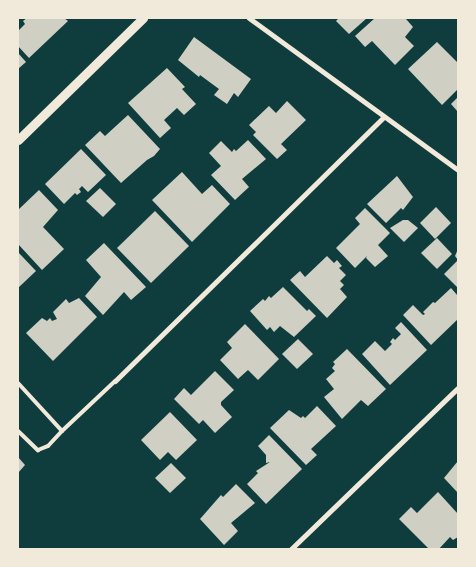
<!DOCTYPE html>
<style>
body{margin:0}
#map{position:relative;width:476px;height:567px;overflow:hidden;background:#0f3d3e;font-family:Commissioner,sans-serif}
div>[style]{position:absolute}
.building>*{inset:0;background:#cfcfc3}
.service>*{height:4px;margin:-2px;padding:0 2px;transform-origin:2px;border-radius:2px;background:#f1e9da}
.minor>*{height:5px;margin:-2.5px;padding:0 2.5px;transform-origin:2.5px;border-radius:2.5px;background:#f1e9da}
.tertiary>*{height:9px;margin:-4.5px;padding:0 4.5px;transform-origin:4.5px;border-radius:4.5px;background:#f1e9da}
span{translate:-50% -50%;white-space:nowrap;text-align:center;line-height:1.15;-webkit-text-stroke:4px #f1e9da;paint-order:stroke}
.frame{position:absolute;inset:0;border:19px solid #f1e9da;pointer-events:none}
</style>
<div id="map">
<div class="building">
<i style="clip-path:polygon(27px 18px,64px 18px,68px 21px,29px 58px,18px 46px,18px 31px,25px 24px,23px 21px)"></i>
<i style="clip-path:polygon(339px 18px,367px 18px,349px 34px,336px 21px)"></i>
<i style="clip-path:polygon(375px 18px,408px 18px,406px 19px,413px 27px,405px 37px,414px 46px,395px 65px,372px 41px,365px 47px,355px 36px)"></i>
<i style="clip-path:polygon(194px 37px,251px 79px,238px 97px,234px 93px,227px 104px,214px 95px,219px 89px,200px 75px,199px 77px,178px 60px)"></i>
<i style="clip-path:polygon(437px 42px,457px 62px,458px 61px,458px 89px,442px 105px,408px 69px)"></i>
<i style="clip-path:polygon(18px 53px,26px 62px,18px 69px)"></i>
<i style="clip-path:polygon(167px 68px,185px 87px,182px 89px,196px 104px,184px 115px,177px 108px,164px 120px,171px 128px,160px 138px,128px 103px)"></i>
<i style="clip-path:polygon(458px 97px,458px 112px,451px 104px)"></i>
<i style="clip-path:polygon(287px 101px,306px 120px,281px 144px,287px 150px,277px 159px,253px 135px,256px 132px,249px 125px,269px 106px,276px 113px)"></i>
<i style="clip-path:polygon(128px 115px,160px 149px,154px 156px,147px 160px,121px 183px,85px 145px,100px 131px,105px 136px)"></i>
<i style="clip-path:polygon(248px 140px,266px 159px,242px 179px,249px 187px,235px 200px,211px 175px,221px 166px,209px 153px,221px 141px,232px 152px,234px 149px,236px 151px)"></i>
<i style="clip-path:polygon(81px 149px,106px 175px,88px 192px,82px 186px,79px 189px,81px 192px,77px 195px,75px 193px,64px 204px,45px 184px)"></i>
<i style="clip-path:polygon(182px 172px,202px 194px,212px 185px,230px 204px,192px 242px,152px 200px)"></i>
<i style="clip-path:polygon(397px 176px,413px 197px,403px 210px,401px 208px,386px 223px,367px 204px)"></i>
<i style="clip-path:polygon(100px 188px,116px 204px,103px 217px,86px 201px)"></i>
<i style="clip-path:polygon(39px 190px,58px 210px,43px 227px,64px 249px,42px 270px,18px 244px,18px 210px)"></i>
<i style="clip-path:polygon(436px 207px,451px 223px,435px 239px,420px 223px)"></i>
<i style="clip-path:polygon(365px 208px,390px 233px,378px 245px,388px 256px,375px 267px,366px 258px,367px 256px,355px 268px,336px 248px,360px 224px,355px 218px)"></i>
<i style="clip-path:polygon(155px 211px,189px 246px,151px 283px,117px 248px)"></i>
<i style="clip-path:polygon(403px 220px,408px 220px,418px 228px,404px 242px,390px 228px)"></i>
<i style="clip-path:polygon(437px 238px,452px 254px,437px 269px,421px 253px)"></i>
<i style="clip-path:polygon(104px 243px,146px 287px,131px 300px,124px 292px,103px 315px,85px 296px,101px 277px,86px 260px)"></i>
<i style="clip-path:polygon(458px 249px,458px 288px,444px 274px,458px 260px,455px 256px)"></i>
<i style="clip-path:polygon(18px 252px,36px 271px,18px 288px)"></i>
<i style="clip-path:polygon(327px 256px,334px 263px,337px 260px,342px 266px,339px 268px,346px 275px,340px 281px,344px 285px,340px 289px,347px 297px,327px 318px,290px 280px,300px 271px,305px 277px)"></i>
<i style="clip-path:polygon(283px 287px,307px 311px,309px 309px,316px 316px,294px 337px,280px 326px,274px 332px,270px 327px,267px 330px,250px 311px,263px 299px,265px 301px,269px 296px,271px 298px)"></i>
<i style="clip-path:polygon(451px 288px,458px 296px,458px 319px,431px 345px,403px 315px,413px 305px,423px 315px,425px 314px,423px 312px,433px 302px,435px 303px)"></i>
<i style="clip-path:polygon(79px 298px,97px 317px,53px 361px,26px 333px,42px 318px,47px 321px,50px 318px,52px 321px,57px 319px,53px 312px,66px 299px,69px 303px)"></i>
<i style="clip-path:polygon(401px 322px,427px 350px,390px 385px,362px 354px,375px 341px,385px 351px,392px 344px,390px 342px,393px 338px,395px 340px,401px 334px,395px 328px)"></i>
<i style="clip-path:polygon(245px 324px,279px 359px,258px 380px,248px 370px,238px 379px,220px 360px,232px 348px,227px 342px)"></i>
<i style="clip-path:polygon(298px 339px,313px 354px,297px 369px,282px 354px)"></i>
<i style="clip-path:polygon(347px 349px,386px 389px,368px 406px,361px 400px,342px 419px,324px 397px,334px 389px,326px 379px,335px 371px,332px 368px,335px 364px,333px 362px)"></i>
<i style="clip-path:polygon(215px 371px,234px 390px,221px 402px,221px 405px,232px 417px,215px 433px,203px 420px,199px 424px,174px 399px,184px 388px,191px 395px)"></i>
<i style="clip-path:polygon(317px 406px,336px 426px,311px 449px,317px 455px,306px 465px,270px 428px,289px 410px,301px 418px,303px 416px,305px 418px)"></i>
<i style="clip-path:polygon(170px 412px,197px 440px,176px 460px,168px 452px,160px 460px,141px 440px)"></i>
<i style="clip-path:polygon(269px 435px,302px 469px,266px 504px,247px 484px,258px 473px,256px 471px,270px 462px,266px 463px,266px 455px,258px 446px)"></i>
<i style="clip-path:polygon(18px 457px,25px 465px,18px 473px)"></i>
<i style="clip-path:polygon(458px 461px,458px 493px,444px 478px)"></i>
<i style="clip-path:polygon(171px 463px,186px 478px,170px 493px,155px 478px)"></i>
<i style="clip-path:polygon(236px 484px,255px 503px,231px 523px,238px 531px,224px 545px,200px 519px,221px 495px,223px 497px)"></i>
<i style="clip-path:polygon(438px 492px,458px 514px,458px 537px,453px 540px,450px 537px,438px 550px,430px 550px,399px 519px,411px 507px,417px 513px)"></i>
</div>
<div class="service">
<i style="left:18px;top:383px;width:65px;rotate:47.5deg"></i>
<i style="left:62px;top:431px;width:73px;rotate:-43.3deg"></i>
<i style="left:18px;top:431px;width:28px;rotate:44deg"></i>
<i style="left:38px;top:450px;width:11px;rotate:-22deg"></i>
<i style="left:48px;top:446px;width:21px;rotate:-47deg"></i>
</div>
<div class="minor">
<i style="left:249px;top:18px;width:258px;rotate:36deg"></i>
<i style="left:115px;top:381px;width:377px;rotate:-44.5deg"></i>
<i style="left:290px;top:550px;width:233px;rotate:-44deg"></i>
</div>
<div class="tertiary">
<i style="left:18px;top:140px;width:175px;rotate:-44.3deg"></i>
</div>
<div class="frame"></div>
</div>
